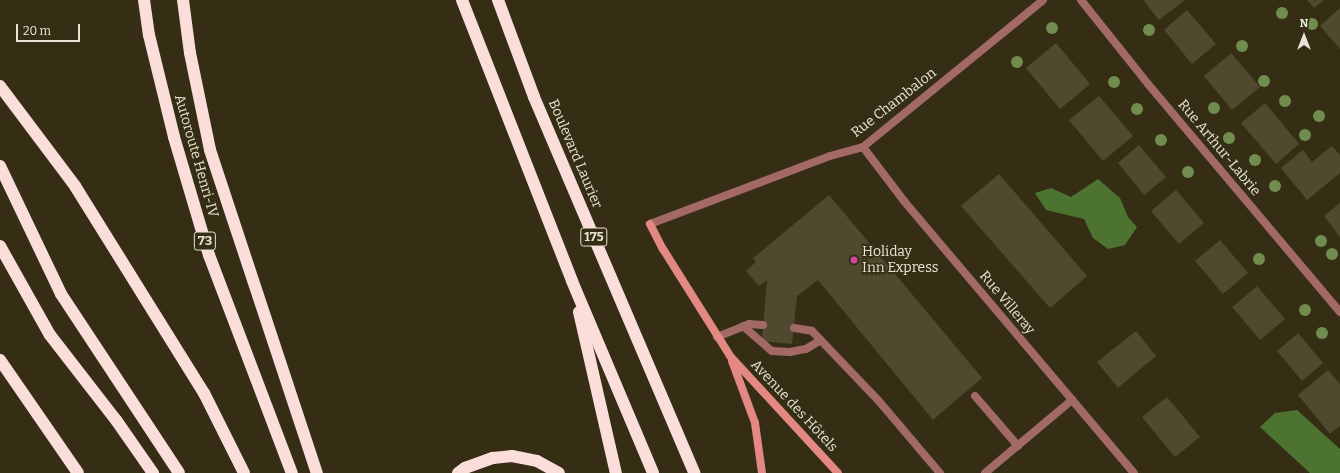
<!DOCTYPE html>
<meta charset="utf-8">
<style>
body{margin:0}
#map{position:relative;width:1340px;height:473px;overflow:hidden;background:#352e15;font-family:Bitter,serif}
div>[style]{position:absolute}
.forest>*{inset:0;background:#4c7330}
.building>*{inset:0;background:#51492f}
.lane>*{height:8px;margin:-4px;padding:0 4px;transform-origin:4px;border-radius:4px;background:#a26965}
.street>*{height:8px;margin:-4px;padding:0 4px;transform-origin:4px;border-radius:4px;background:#a26965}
.secondary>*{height:8px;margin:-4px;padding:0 4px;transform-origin:4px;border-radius:4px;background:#e48883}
.highway>*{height:12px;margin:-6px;padding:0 6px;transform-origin:6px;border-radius:6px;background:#fbddda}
.trees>*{width:12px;height:12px;margin:-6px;border-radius:50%;background:#708c4e}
.dots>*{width:11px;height:11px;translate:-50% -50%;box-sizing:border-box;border:2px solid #352e15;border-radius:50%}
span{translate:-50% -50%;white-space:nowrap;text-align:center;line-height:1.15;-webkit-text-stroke:3px #352e15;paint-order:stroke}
.shield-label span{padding:1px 3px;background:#352e15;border:1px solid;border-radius:3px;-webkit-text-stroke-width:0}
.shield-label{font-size:13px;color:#e9e4d5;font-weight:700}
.street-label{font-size:14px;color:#e9e4d5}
.poi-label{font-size:14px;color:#e9e4d5}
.left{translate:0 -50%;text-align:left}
.north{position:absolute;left:1284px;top:16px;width:40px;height:40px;-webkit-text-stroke:3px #352e15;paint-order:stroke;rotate:0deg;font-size:11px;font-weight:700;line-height:16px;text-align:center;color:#e9e4d5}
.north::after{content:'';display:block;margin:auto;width:14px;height:18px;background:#e9e4d5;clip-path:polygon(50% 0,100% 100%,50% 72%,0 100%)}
.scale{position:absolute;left:16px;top:24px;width:64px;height:18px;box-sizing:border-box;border:2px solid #e9e4d5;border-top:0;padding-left:5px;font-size:12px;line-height:14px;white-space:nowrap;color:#e9e4d5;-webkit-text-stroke:3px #352e15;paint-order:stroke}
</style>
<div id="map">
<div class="forest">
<i style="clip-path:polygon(1098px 179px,1120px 198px,1128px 217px,1137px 227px,1125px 245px,1108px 249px,1093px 238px,1084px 219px,1046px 210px,1035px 193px,1051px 188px,1071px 197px)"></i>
<i style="clip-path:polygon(1297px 410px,1340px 449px,1340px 473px,1310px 473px,1260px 427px,1275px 413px)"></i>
</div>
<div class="building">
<i style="clip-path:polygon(1143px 0,1185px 0,1159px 20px)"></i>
<i style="clip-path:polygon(1307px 0,1324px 0,1314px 8px)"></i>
<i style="clip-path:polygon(1340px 8px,1340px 49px,1320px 26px)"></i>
<i style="clip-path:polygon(1187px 10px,1216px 44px,1192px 64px,1164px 30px)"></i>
<i style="clip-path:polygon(1056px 43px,1090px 84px,1060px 109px,1026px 68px)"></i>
<i style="clip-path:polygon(1231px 53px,1260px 87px,1232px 110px,1204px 76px)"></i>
<i style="clip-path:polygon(1099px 96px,1133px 136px,1103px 161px,1069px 120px)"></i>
<i style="clip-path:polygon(1265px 103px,1299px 144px,1276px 164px,1241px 123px)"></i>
<i style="clip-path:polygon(1139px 145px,1166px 177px,1144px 195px,1118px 163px)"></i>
<i style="clip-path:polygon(1332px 146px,1340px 155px,1340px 173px,1307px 200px,1281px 168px,1303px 150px,1312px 162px)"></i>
<i style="clip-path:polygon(999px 174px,1087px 276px,1050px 308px,961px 206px)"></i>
<i style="clip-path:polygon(1176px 190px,1204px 223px,1179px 244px,1151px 211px)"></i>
<i style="clip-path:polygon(829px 195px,982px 378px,933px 420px,818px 280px,797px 296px,792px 344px,762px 341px,767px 280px,759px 286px,746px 271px,756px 262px,753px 258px)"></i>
<i style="clip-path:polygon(1340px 203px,1340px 237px,1324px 216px)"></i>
<i style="clip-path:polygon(1220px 240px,1248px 273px,1223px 294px,1195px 261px)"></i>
<i style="clip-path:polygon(1257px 286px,1285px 319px,1260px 340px,1232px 307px)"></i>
<i style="clip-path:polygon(1136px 331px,1156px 356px,1118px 388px,1097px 362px)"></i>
<i style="clip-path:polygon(1298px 333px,1323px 363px,1302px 381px,1277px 351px)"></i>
<i style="clip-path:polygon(1328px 370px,1340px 384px,1340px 426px,1330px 434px,1298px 395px)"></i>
<i style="clip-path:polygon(1167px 397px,1200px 437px,1175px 457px,1142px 417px)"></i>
</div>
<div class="lane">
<i style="left:743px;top:326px;width:38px;rotate:41deg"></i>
<i style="left:772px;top:351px;width:18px;rotate:3deg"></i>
<i style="left:790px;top:352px;width:16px;rotate:-11deg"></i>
<i style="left:806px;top:349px;width:17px;rotate:-31deg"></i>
<i style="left:794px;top:328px;width:18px;rotate:9deg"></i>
<i style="left:812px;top:331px;width:95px;rotate:46.3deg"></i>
<i style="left:878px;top:400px;width:96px;rotate:49.7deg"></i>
<i style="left:717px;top:337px;width:35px;rotate:-22deg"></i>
<i style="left:749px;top:324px;width:14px;rotate:4deg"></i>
<i style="left:975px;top:396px;width:66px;rotate:49.3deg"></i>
<i style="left:985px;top:473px;width:114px;rotate:-40deg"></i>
</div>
<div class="street">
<i style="left:1081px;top:0;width:107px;rotate:51.4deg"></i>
<i style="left:1148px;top:84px;width:298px;rotate:49.9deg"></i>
<i style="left:863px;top:147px;width:68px;rotate:52.8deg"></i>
<i style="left:904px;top:201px;width:356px;rotate:49.8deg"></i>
<i style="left:650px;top:224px;width:192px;rotate:-20.7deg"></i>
<i style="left:830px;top:156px;width:34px;rotate:-15deg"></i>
<i style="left:863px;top:147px;width:232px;rotate:-39.2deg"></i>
</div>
<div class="secondary">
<i style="left:650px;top:224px;width:28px;rotate:63deg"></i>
<i style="left:663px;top:249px;width:126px;rotate:57.9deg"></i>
<i style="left:730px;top:356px;width:159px;rotate:47.3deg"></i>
<i style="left:732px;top:361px;width:66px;rotate:69.6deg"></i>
<i style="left:755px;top:423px;width:50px;rotate:82deg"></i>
</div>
<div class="highway">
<i style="left:144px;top:0;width:35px;rotate:82deg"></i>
<i style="left:149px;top:35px;width:105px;rotate:76.2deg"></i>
<i style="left:174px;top:137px;width:123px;rotate:73.5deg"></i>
<i style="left:209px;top:255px;width:233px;rotate:69.2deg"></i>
<i style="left:183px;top:0;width:53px;rotate:82.5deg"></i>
<i style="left:190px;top:53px;width:99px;rotate:78.3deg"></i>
<i style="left:210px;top:150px;width:340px;rotate:71.7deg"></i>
<i style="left:462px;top:0;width:302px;rotate:68.6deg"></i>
<i style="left:572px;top:281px;width:208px;rotate:67.1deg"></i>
<i style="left:498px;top:0;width:103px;rotate:69.6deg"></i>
<i style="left:534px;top:97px;width:409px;rotate:66.9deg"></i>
<i style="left:0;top:86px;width:125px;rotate:53.1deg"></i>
<i style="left:75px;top:186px;width:244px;rotate:58.1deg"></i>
<i style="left:204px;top:393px;width:89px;rotate:63.4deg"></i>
<i style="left:0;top:166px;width:142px;rotate:64.5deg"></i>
<i style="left:61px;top:294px;width:214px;rotate:56.6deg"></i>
<i style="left:0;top:246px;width:102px;rotate:60.7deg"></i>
<i style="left:50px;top:335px;width:108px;rotate:52.2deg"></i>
<i style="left:116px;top:420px;width:65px;rotate:55.1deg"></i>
<i style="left:579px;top:312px;width:165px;rotate:77.1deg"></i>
<i style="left:0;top:360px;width:137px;rotate:55.4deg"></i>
<i style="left:458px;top:473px;width:9px;rotate:-36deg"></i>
<i style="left:465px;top:468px;width:30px;rotate:-20deg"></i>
<i style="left:493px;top:458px;width:19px;rotate:-6deg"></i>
<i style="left:512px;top:456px;width:25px;rotate:11deg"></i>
<i style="left:537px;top:461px;width:25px;rotate:29deg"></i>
</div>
<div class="trees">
<i style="left:1282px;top:13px"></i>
<i style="left:1312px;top:24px"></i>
<i style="left:1052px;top:28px"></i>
<i style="left:1149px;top:30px"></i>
<i style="left:1242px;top:46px"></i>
<i style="left:1017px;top:62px"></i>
<i style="left:1264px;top:81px"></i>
<i style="left:1114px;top:82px"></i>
<i style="left:1285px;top:101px"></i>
<i style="left:1214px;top:108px"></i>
<i style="left:1137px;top:109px"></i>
<i style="left:1319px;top:116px"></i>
<i style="left:1305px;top:135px"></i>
<i style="left:1229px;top:138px"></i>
<i style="left:1161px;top:140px"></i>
<i style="left:1255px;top:160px"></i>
<i style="left:1188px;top:172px"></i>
<i style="left:1275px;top:186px"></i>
<i style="left:1321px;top:241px"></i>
<i style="left:1332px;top:254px"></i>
<i style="left:1259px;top:259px"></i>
<i style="left:1305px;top:310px"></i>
<i style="left:1322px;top:333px"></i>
</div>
<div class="dots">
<i style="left:854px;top:260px;background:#d1479c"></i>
</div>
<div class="shield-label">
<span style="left:594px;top:237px">175</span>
<span style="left:205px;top:241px">73</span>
</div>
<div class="street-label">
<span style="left:894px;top:103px;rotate:-38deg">Rue Chambalon</span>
<span style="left:1219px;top:148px;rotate:50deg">Rue Arthur-Labrie</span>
<span style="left:575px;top:154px;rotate:67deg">Boulevard Laurier</span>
<span style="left:196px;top:156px;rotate:74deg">Autoroute Henri-IV</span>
<span style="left:1007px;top:303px;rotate:50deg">Rue Villeray</span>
<span style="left:794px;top:406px;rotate:47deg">Avenue des Hôtels</span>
</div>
<div class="poi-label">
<span class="left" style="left:862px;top:260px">Holiday<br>Inn Express</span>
</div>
<div class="north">N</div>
<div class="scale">20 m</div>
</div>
